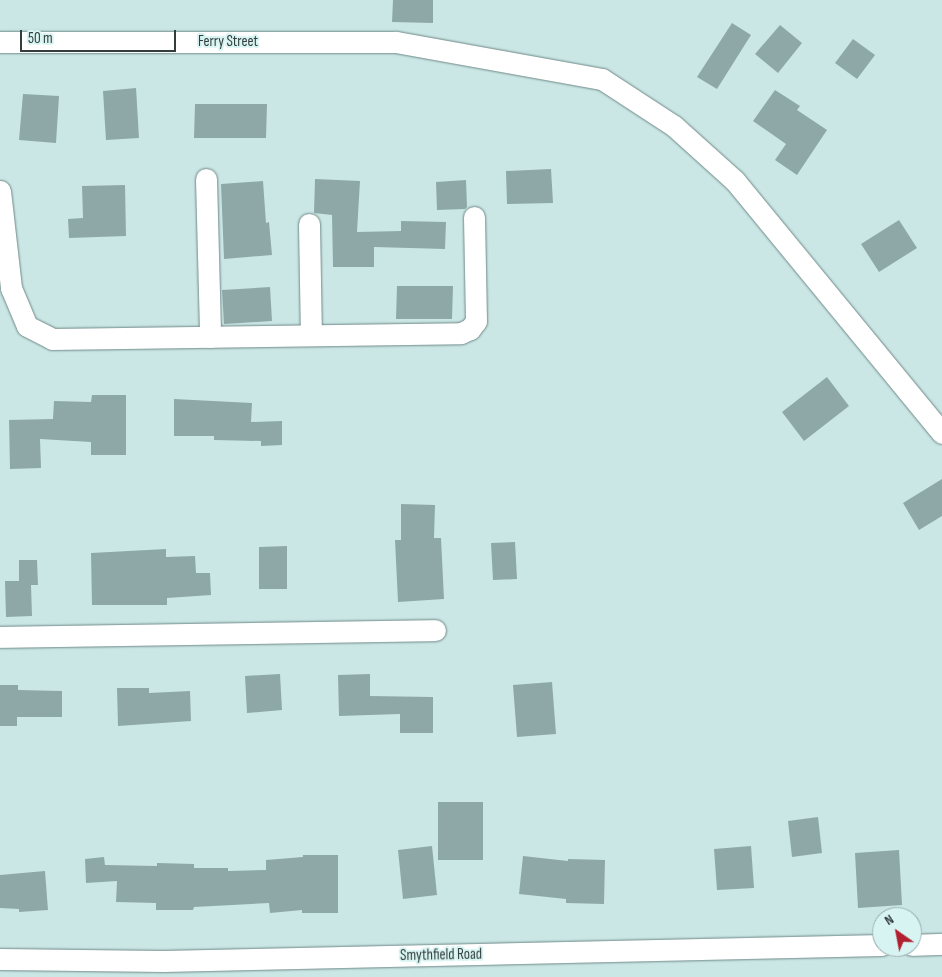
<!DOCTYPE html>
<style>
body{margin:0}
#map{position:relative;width:942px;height:977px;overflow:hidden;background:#cbe7e5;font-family:"Sofia Sans Condensed",sans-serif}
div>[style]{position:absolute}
.building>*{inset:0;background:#8ea8a7}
.roads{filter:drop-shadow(0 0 1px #6f8988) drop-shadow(0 0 1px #6f8988)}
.minor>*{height:21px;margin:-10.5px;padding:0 10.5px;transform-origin:10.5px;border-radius:10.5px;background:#fff}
span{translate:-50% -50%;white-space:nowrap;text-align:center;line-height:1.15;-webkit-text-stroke:4px #d8f4f2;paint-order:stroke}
.street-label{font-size:15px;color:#323d3d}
.north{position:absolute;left:872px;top:907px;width:50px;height:50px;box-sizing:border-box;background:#d8f4f2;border:1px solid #96abaa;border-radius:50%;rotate:327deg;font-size:14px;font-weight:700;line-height:20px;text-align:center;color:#323d3d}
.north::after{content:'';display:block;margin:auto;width:18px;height:22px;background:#b22030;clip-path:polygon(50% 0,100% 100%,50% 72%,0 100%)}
.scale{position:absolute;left:20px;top:30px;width:156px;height:22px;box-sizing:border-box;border:2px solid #323d3d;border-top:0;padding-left:6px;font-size:15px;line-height:18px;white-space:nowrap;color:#323d3d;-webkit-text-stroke:4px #d8f4f2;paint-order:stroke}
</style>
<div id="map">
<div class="building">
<i style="clip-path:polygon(393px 0,433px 0,433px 23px,392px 22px)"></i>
<i style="clip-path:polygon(732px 23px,751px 35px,717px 89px,697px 77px)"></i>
<i style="clip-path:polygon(780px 25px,802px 43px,778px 73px,755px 54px)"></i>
<i style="clip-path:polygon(853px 39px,875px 55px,857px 79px,835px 63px)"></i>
<i style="clip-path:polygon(136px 88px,139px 138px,106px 140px,103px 91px)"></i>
<i style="clip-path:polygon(775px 90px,800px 106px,797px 110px,827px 130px,797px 175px,775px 160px,786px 144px,753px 121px)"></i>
<i style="clip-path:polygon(23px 94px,59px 96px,56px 143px,19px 140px)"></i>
<i style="clip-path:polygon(195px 104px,267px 104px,266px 138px,194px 138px)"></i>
<i style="clip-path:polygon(551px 169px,553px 203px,507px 204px,506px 171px)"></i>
<i style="clip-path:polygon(315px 179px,360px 181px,357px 232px,401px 231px,401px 221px,446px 222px,445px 249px,374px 247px,374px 267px,333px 267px,332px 215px,314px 213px)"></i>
<i style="clip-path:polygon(466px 180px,467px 207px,465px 209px,437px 210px,436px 182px)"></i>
<i style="clip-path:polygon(263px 181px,266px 223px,269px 222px,272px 255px,224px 259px,221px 184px)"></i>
<i style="clip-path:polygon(125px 185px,126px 236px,69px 238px,68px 219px,83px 218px,82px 186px)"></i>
<i style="clip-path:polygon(899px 220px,917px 248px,879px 272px,861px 244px)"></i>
<i style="clip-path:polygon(397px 286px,453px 286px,452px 319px,396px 319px)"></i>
<i style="clip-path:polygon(270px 287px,272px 321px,224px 324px,222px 290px)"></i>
<i style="clip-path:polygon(827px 377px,849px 406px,804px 441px,782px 412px)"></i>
<i style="clip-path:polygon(92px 395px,126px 395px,126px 455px,91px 455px,91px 442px,40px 439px,41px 468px,10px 469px,9px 420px,53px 419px,54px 401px,91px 402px)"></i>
<i style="clip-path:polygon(174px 399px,252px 403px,251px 422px,282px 421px,282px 445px,261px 446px,261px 441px,214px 440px,214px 436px,174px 436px)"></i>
<i style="clip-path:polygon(942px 479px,942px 516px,919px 530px,903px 503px)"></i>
<i style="clip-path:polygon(401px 504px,435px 505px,434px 538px,441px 538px,444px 599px,398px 602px,395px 540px,401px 540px)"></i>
<i style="clip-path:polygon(515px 542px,517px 579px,493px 580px,491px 543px)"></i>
<i style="clip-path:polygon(287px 546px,287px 589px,259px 589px,259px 547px)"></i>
<i style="clip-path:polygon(166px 549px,166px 557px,195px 556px,196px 573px,210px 573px,211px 595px,167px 598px,167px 605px,92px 605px,91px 553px)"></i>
<i style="clip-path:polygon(19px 560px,37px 560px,38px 585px,31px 585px,32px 616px,6px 617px,5px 581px,19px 581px)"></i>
<i style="clip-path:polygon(280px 674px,282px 710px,247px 713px,245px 676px)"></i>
<i style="clip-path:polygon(370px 674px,370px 696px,433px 697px,433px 733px,400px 733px,400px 714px,339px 716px,338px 675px)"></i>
<i style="clip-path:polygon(552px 682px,556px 734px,517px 737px,513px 685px)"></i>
<i style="clip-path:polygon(0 685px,18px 685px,18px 690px,62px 691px,62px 717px,17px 717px,17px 726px,0 726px)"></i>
<i style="clip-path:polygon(117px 688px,149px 688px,149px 693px,190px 691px,191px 721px,118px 726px)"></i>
<i style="clip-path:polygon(438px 802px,483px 802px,483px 860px,438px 860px)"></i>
<i style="clip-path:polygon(818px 817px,822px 853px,792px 857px,788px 821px)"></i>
<i style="clip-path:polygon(432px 846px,437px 895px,403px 899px,398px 850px)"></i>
<i style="clip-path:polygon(751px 846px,754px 888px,717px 890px,714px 849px)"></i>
<i style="clip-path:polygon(899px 850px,902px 905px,858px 908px,855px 853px)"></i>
<i style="clip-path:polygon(303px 855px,338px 855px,338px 913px,302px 913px,302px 910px,270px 913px,269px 903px,194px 907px,193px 910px,156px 910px,156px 903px,116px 902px,117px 881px,86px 883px,85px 859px,104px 857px,105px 865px,157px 866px,157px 863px,194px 864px,194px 868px,228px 868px,228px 871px,266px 870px,266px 860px,303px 857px)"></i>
<i style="clip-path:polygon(523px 856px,568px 861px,568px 859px,605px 860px,604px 904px,566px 903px,566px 899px,519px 894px)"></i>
<i style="clip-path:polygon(45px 871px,48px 910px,19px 912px,19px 909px,0 908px,0 875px)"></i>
</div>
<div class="roads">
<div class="minor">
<i style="left:0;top:42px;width:396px"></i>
<i style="left:396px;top:42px;width:209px;rotate:10.2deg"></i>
<i style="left:602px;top:79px;width:86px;rotate:33.1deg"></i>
<i style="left:674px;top:126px;width:82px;rotate:42deg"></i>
<i style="left:735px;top:181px;width:326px;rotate:50.6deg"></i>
<i style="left:206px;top:179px;width:158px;rotate:88.5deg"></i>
<i style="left:0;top:191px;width:98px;rotate:83.5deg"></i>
<i style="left:11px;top:288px;width:41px;rotate:67.2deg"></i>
<i style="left:27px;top:326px;width:28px;rotate:27deg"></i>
<i style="left:52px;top:339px;width:409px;rotate:-0.8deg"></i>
<i style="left:461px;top:333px;width:10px;rotate:-24deg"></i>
<i style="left:470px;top:329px;width:10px;rotate:-53deg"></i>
<i style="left:476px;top:321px;width:104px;rotate:-91.1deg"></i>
<i style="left:309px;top:224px;width:111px;rotate:89deg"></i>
<i style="left:0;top:637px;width:435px;rotate:-0.9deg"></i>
<i style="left:912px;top:945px;width:30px;rotate:-2deg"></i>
<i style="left:0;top:959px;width:163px;rotate:0.7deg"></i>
<i style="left:163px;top:961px;width:719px;rotate:-1.27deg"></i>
</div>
</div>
<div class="street-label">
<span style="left:228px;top:42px">Ferry Street</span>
<span style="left:441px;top:955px;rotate:-1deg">Smythfield Road</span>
</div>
<div class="north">N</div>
<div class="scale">50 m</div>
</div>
